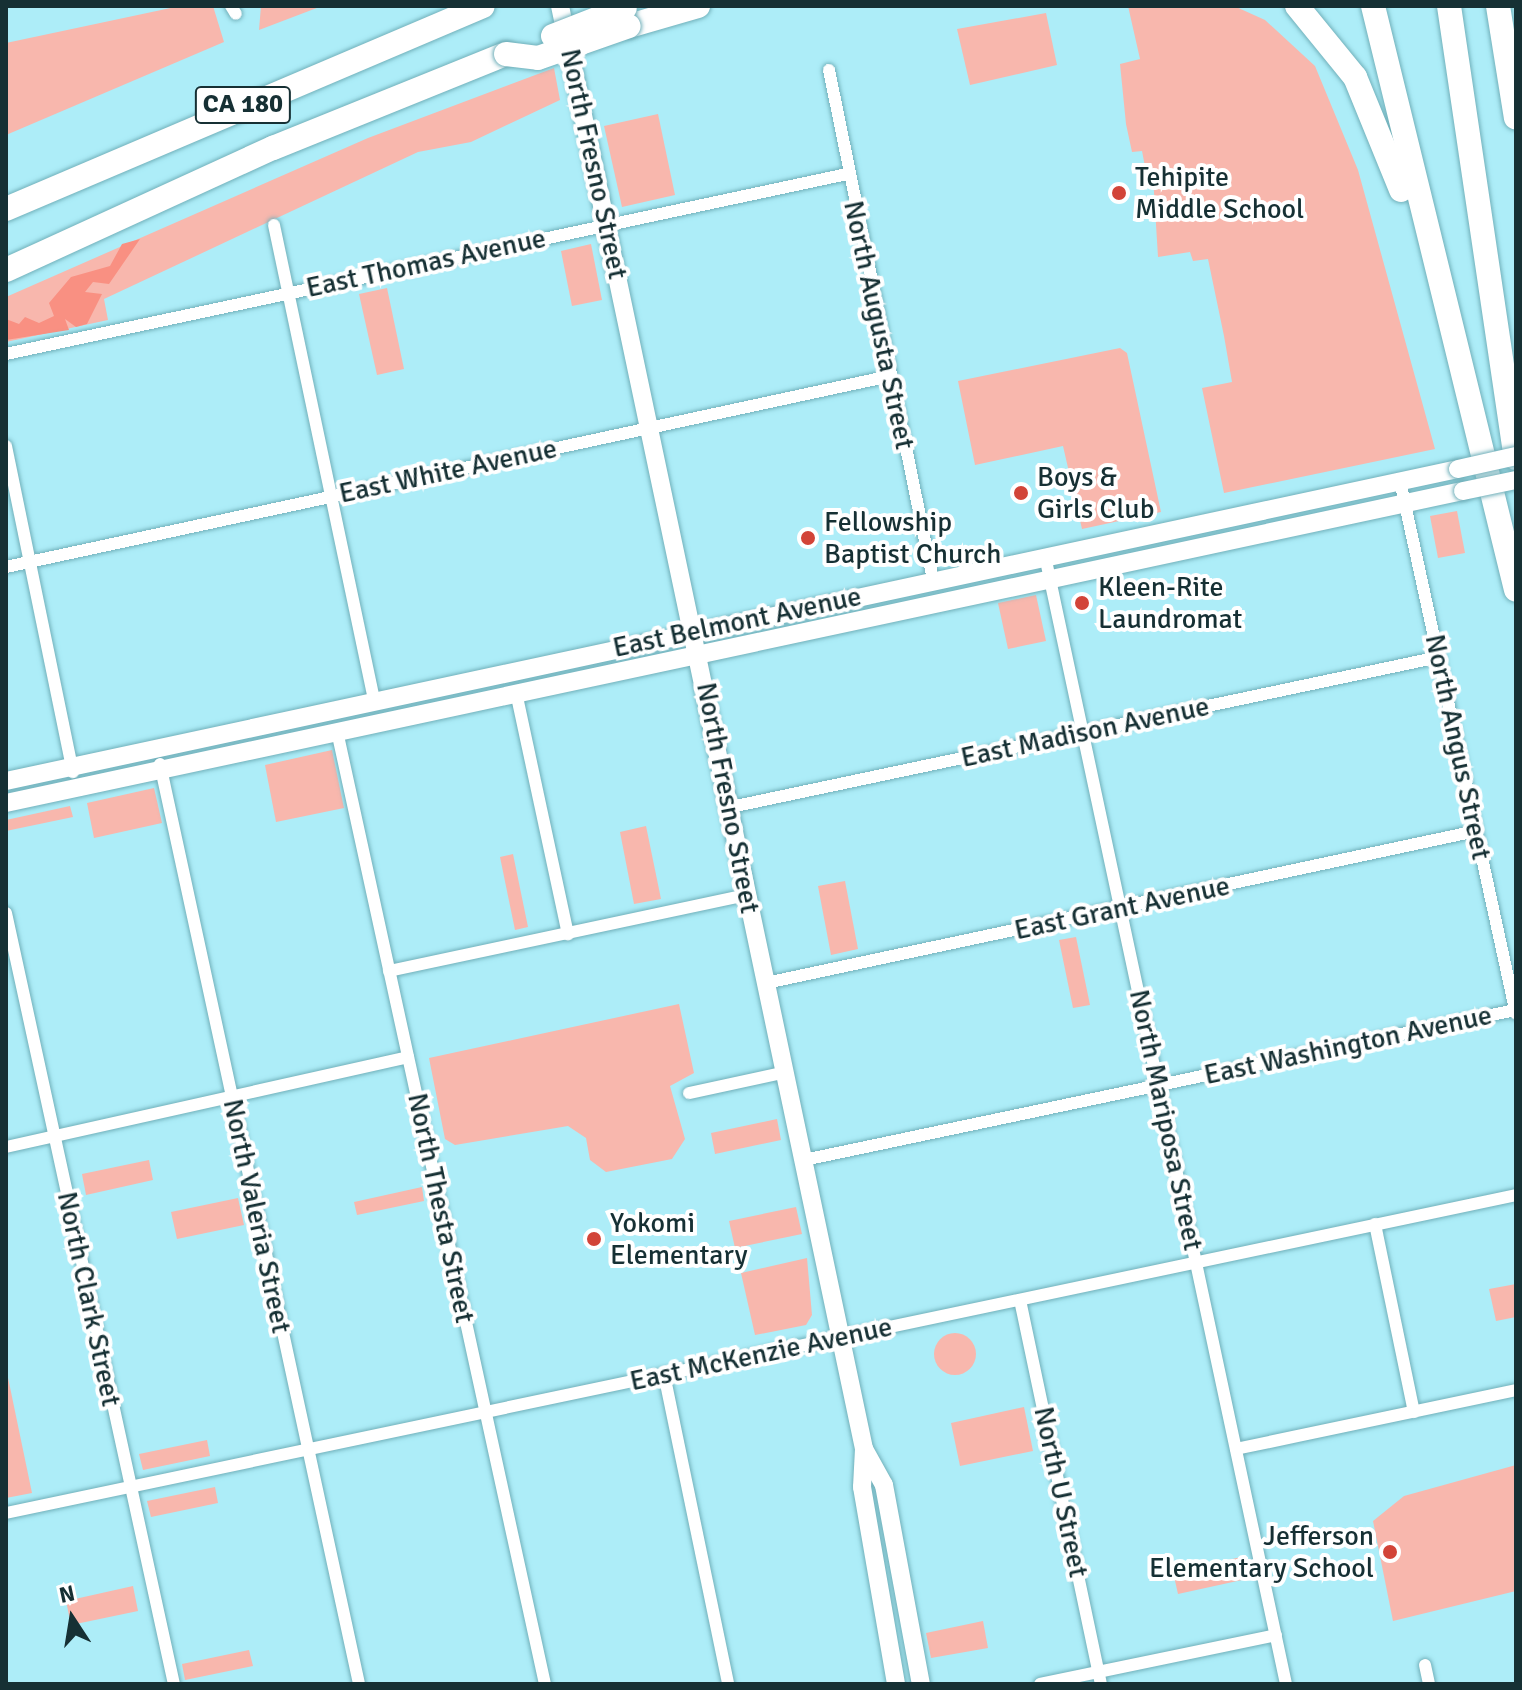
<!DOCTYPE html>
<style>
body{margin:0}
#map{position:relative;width:1522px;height:1690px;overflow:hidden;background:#adedf8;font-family:Signika,sans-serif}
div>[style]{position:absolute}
.green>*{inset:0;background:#f8b7ad}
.round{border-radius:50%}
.forest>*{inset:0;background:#f99082}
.roads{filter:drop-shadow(0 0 2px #71b0ba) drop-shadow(0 0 2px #71b0ba)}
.minor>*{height:12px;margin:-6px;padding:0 6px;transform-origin:6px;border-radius:6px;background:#fff}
.secondary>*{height:18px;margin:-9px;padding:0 9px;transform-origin:9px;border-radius:9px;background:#fff}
.motorway>*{height:24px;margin:-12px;padding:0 12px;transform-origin:12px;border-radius:12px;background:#fff}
.bridges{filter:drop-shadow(0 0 2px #71b0ba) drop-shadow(0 0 2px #71b0ba)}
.secondary-bridge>*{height:18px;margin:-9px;padding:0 9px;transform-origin:9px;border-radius:9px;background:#fff}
.motorway-bridge>*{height:24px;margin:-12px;padding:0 12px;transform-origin:12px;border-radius:12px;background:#fff}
.dots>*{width:22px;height:22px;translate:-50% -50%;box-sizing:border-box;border:4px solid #fff;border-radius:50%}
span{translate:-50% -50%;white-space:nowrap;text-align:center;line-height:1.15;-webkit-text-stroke:8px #fff;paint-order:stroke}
.shield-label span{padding:2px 6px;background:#fff;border:2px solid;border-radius:6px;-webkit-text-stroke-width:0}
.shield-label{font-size:26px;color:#163034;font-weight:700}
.street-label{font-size:28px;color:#163034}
.poi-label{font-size:28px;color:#163034}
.left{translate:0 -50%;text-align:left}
.right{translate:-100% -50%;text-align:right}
.frame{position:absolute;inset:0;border:8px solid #163034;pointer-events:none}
.north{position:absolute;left:32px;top:1578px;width:80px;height:80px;-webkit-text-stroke:6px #fff;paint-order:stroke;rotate:348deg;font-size:22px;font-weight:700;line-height:32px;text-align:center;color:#163034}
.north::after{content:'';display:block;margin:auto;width:28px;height:36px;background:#163034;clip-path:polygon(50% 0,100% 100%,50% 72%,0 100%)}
</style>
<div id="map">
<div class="green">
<i style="clip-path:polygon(180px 6px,213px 6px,224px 42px,6px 135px,6px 43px)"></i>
<i style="clip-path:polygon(261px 6px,322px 6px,259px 30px)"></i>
<i style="clip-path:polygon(1128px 6px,1234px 6px,1265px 20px,1315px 66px,1358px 170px,1435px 449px,1224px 493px,1202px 388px,1232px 382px,1224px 336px,1208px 259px,1193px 261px,1190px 252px,1158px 257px,1153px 176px,1147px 177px,1142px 151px,1132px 152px,1126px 124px,1120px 64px,1140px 59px)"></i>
<i style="clip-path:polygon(1046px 13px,1057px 65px,970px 85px,957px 29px)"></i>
<i style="clip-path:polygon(554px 68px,560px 100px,471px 142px,418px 152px,104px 299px,108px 320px,6px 342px,6px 297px,368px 138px)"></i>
<i style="clip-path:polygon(658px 114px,675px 195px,622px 207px,604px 126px)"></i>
<i style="clip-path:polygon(591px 244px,602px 300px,572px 306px,561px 251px)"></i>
<i style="clip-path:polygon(387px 288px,404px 369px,377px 375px,359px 294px)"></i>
<i style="clip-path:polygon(1120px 348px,1127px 353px,1161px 512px,1082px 529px,1063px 446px,975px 465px,958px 381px)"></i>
<i style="clip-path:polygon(1457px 511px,1465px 553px,1438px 558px,1430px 516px)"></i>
<i style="clip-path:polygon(1036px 595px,1046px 641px,1008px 649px,998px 603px)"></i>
<i style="clip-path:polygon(332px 750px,344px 808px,276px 822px,265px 765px)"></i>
<i style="clip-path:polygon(154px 788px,162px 823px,94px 838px,87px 803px)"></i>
<i style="clip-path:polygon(70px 806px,73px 817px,6px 831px,6px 820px)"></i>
<i style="clip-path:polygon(646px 826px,661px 899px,634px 904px,620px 832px)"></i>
<i style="clip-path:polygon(513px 854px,528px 927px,515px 930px,500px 857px)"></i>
<i style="clip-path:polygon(845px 881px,858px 949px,831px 955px,818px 886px)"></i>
<i style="clip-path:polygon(1076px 937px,1090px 1005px,1073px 1008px,1059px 940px)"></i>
<i style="clip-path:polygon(679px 1004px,694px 1073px,670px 1086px,685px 1139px,672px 1159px,606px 1172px,590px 1160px,586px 1138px,568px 1126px,455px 1145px,445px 1139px,429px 1058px)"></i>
<i style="clip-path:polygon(777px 1119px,781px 1140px,715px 1154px,711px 1133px)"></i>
<i style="clip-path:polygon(149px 1160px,153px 1180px,86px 1195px,82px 1174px)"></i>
<i style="clip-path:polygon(422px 1187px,424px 1201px,357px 1215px,354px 1202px)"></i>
<i style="clip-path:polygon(238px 1198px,244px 1225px,177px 1239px,171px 1212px)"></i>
<i style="clip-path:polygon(796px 1207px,802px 1234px,735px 1248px,729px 1221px)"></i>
<i style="clip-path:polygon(807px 1258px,812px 1315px,806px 1325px,755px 1335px,741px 1273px)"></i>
<i style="clip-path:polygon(1516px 1284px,1516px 1317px,1496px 1321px,1489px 1289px)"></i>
<i class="round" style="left:934px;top:1333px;width:42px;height:42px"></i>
<i style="clip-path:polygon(6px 1368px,32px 1493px,6px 1498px)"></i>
<i style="clip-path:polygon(1024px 1407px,1033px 1451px,960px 1466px,951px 1423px)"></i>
<i style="clip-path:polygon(207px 1440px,210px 1456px,143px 1470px,139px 1454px)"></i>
<i style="clip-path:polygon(1516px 1465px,1516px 1591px,1393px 1621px,1373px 1521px,1404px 1496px)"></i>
<i style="clip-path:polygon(215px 1487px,218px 1503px,151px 1517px,147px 1501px)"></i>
<i style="clip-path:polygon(1246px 1556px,1251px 1578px,1178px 1594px,1173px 1572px)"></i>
<i style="clip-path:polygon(133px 1586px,138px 1611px,71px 1625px,66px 1601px)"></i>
<i style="clip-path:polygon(983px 1621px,988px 1648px,931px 1658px,926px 1633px)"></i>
<i style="clip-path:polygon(249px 1650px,253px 1666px,185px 1680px,182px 1664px)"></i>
</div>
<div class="forest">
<i style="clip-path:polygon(140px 239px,109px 284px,93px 282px,85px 292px,102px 294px,87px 324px,76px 327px,65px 319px,69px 330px,6px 340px,6px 319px,19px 324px,25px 317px,39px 323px,54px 316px,49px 303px,71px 277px,110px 266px,122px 244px)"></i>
</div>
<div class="roads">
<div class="minor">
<i style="left:231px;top:6px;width:9px;rotate:58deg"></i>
<i style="left:829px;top:70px;width:520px;rotate:78.47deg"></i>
<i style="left:274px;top:225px;width:485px;rotate:78.1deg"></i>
<i style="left:6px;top:354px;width:860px;rotate:-12.08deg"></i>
<i style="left:6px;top:446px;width:333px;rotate:78.4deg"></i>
<i style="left:1400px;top:481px;width:545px;rotate:77.72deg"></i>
<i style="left:1045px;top:556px;width:1153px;rotate:77.94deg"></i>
<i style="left:6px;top:567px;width:904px;rotate:-12.19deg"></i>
<i style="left:516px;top:692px;width:248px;rotate:77.9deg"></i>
<i style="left:337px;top:731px;width:975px;rotate:77.69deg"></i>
<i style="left:160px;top:764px;width:941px;rotate:77.79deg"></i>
<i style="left:731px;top:807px;width:724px;rotate:-11.96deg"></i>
<i style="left:6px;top:913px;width:789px;rotate:77.71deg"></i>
<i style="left:389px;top:971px;width:366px;rotate:-12deg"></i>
<i style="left:766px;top:983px;width:726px;rotate:-12.08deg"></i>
<i style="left:689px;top:1093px;width:99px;rotate:-12.2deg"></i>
<i style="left:6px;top:1147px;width:412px;rotate:-12.6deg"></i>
<i style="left:804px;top:1160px;width:727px;rotate:-11.91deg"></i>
<i style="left:1375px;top:1224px;width:192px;rotate:78.3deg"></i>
<i style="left:1020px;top:1300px;width:392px;rotate:78.1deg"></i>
<i style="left:664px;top:1374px;width:317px;rotate:78.3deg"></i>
<i style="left:1236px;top:1449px;width:286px;rotate:-11.9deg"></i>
<i style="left:6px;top:1513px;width:1543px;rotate:-11.89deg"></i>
<i style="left:1425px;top:1665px;width:19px;rotate:78deg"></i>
<i style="left:1040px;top:1684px;width:241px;rotate:-11.7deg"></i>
</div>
<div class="secondary">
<i style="left:560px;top:6px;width:1475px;rotate:78.1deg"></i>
<i style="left:864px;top:1449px;width:38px;rotate:93deg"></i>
<i style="left:862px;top:1487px;width:200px;rotate:80.2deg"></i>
<i style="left:6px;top:781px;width:1485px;rotate:-12.13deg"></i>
<i style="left:6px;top:803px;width:1490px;rotate:-12.09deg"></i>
<i style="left:864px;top:1449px;width:41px;rotate:60.9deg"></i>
<i style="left:884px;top:1485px;width:202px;rotate:79.5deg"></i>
</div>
<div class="motorway">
<i style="left:1297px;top:6px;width:92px;rotate:50.8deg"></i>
<i style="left:1355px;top:77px;width:122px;rotate:67.8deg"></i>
<i style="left:1373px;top:6px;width:601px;rotate:76.24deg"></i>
<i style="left:1449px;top:6px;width:457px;rotate:81.6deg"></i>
<i style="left:1498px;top:6px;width:113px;rotate:80.9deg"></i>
<i style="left:629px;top:26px;width:72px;rotate:-16.2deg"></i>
<i style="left:6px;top:209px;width:518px;rotate:-23.05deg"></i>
<i style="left:6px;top:270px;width:294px;rotate:-24.6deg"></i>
<i style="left:273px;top:148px;width:251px;rotate:-22deg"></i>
</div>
</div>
<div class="bridges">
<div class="secondary-bridge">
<i style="left:1458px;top:469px;width:59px;rotate:-12.6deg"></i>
<i style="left:1463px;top:491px;width:54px;rotate:-11.7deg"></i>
</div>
<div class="motorway-bridge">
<i style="left:553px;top:36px;width:77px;rotate:-21.3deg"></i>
<i style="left:506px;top:54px;width:32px;rotate:7deg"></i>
<i style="left:538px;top:58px;width:96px;rotate:-19.4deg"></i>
</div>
</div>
<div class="dots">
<i style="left:1119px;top:193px;background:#d24438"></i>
<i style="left:1021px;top:493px;background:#d24438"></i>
<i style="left:808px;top:538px;background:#d24438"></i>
<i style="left:1082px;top:603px;background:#d24438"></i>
<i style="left:594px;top:1239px;background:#d24438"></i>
<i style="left:1390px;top:1552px;background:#d24438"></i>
</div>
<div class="shield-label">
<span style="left:243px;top:105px">CA 180</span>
</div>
<div class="street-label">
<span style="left:594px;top:164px;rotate:78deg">North Fresno Street</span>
<span style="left:426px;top:263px;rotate:-12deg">East Thomas Avenue</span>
<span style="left:879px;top:325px;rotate:78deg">North Augusta Street</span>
<span style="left:448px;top:471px;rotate:-12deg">East White Avenue</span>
<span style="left:737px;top:622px;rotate:-12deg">East Belmont Avenue</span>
<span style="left:1085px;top:732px;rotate:-12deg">East Madison Avenue</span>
<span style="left:1458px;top:747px;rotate:78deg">North Angus Street</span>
<span style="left:728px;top:798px;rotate:79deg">North Fresno Street</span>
<span style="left:1122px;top:908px;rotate:-12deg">East Grant Avenue</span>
<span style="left:1348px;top:1045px;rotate:-12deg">East Washington Avenue</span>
<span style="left:1166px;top:1120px;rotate:78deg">North Mariposa Street</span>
<span style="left:441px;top:1208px;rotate:78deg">North Thesta Street</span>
<span style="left:257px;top:1216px;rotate:78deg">North Valeria Street</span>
<span style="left:89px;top:1299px;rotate:78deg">North Clark Street</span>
<span style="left:761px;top:1354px;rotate:-12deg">East McKenzie Avenue</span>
<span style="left:1061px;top:1492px;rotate:78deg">North U Street</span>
</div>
<div class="poi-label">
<span class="left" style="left:1135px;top:193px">Tehipite<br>Middle School</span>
<span class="left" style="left:1037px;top:493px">Boys &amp;<br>Girls Club</span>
<span class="left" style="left:824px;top:538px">Fellowship<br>Baptist Church</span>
<span class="left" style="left:1098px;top:603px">Kleen-Rite<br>Laundromat</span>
<span class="left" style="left:610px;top:1239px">Yokomi<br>Elementary</span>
<span class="right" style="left:1374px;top:1552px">Jefferson<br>Elementary School</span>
</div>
<div class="frame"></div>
<div class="north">N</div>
</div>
